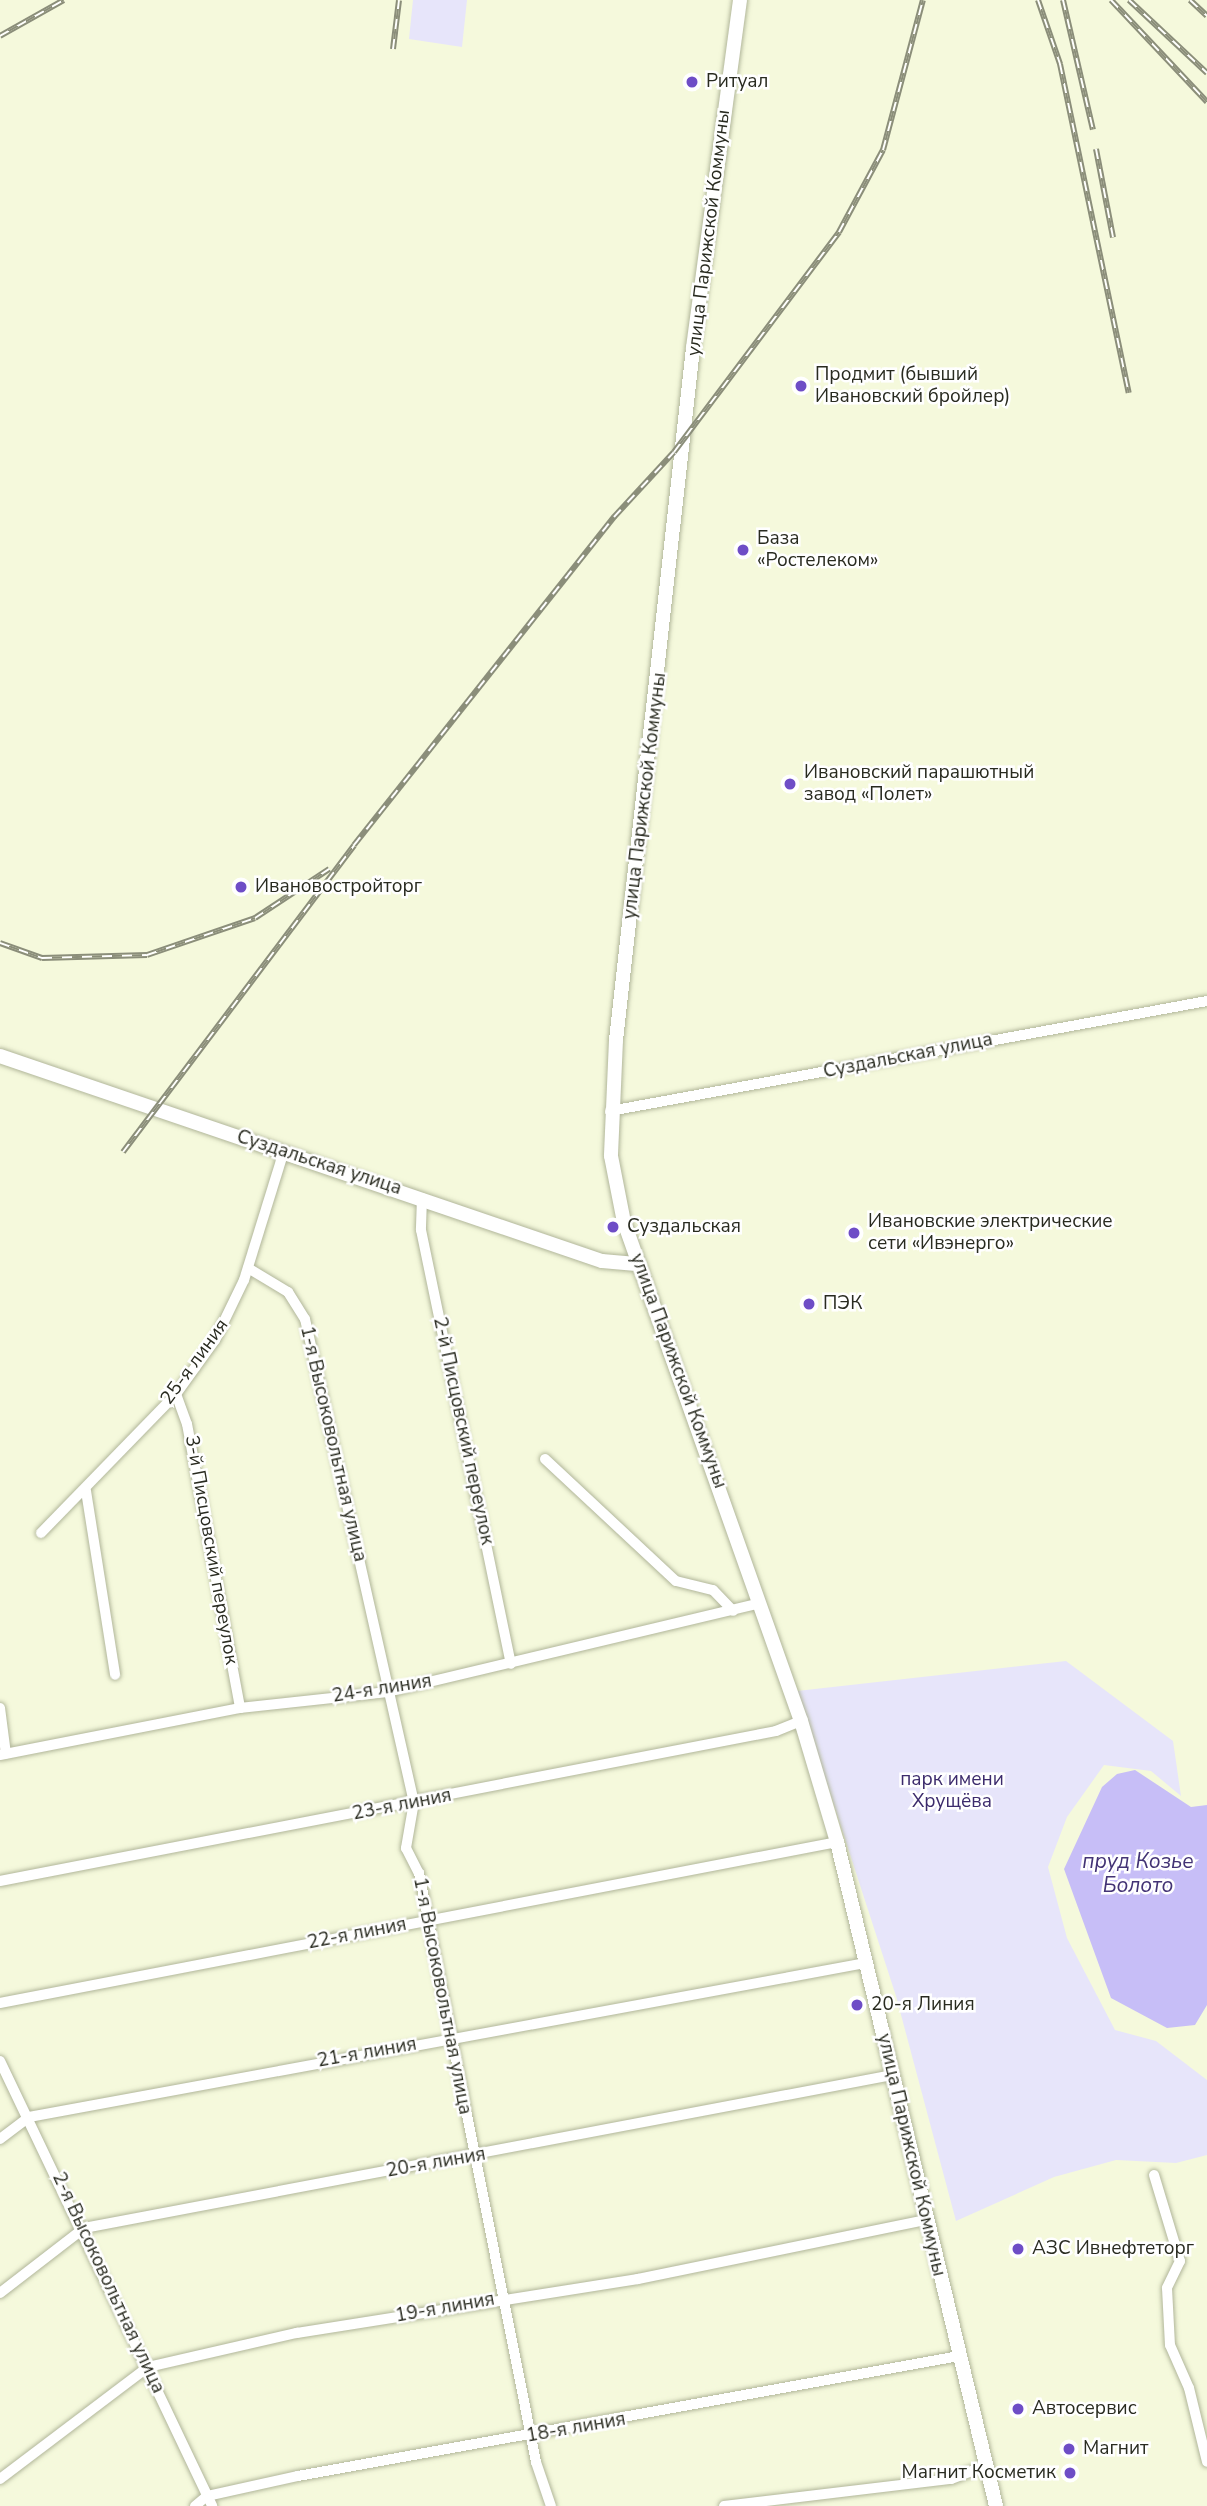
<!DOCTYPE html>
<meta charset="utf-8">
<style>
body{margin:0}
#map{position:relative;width:1207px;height:2506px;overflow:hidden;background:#f5f9dc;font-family:"Nunito Sans",sans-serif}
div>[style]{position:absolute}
.green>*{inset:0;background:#e7e5fa}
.water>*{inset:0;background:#c7bef7}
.roads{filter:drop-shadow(0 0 2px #b1b69a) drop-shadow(0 0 2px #b1b69a)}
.minor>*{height:10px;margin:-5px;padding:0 5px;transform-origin:5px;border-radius:5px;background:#fff}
.major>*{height:14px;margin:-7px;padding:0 7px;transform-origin:7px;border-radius:7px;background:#fff}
.rail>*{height:6px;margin-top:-3px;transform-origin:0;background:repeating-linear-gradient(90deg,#fff 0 10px,#8b8e7a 0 20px);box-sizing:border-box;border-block:2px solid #8b8e7a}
.dots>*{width:19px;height:19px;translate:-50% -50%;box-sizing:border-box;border:4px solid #fff;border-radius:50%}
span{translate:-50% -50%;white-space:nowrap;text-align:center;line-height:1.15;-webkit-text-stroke:5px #fff;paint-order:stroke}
.poi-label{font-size:19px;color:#292b20}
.left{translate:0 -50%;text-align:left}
.right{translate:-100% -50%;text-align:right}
.street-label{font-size:19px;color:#292b20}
.park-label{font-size:19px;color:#3c2b6c}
.water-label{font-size:21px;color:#433375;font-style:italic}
</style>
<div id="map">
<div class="green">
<i style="clip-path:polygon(413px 0,467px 0,462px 47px,409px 39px)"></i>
<i style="clip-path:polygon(1066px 1661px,1173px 1741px,1181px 1796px,1151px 1771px,1104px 1765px,1067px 1817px,1048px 1867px,1067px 1938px,1115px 2030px,1156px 2041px,1207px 2080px,1207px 2155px,1176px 2163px,1116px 2160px,1054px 2177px,956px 2221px,896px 1996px,797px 1691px)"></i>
</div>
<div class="water">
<i style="clip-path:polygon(1135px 1770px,1191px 1807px,1207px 1805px,1207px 2005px,1195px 2025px,1167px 2028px,1111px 1998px,1064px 1869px,1102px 1787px,1117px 1774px)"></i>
</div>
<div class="roads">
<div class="minor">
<i style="left:610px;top:1111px;width:607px;rotate:-10.44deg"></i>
<i style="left:422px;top:1198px;width:32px;rotate:92deg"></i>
<i style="left:421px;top:1230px;width:443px;rotate:78.3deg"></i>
<i style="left:248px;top:1268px;width:47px;rotate:31deg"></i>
<i style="left:288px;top:1292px;width:32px;rotate:58deg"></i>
<i style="left:305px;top:1319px;width:495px;rotate:77.3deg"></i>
<i style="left:414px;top:1802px;width:47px;rotate:99.9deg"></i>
<i style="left:406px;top:1848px;width:28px;rotate:63deg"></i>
<i style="left:419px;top:1873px;width:601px;rotate:78.76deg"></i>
<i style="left:536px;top:2462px;width:46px;rotate:71.2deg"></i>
<i style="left:176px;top:1394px;width:32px;rotate:70deg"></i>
<i style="left:187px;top:1424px;width:289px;rotate:79.4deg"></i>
<i style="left:545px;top:1459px;width:179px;rotate:43deg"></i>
<i style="left:676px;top:1581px;width:38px;rotate:14deg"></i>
<i style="left:713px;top:1590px;width:29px;rotate:46deg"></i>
<i style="left:86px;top:1491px;width:186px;rotate:81deg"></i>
<i style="left:41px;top:1533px;width:194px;rotate:-45.8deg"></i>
<i style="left:176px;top:1394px;width:67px;rotate:-54.2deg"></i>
<i style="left:215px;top:1340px;width:67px;rotate:-64.2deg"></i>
<i style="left:244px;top:1280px;width:135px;rotate:-72.8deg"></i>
<i style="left:0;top:1708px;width:46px;rotate:82.6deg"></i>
<i style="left:0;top:1755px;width:245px;rotate:-11.1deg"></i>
<i style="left:240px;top:1708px;width:148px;rotate:-6.2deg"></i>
<i style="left:387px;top:1692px;width:383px;rotate:-13.4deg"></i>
<i style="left:0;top:1881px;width:790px;rotate:-10.94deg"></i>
<i style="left:776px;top:1731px;width:27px;rotate:-22deg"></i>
<i style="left:0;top:2003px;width:852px;rotate:-10.89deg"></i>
<i style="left:0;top:2061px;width:493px;rotate:64.5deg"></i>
<i style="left:0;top:2139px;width:36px;rotate:-37deg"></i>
<i style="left:29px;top:2117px;width:851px;rotate:-10.43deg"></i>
<i style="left:1154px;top:2175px;width:90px;rotate:73.2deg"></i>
<i style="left:1180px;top:2261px;width:30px;rotate:116deg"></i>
<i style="left:1167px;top:2288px;width:57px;rotate:87deg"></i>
<i style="left:1170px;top:2345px;width:47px;rotate:66.2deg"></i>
<i style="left:1189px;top:2388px;width:76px;rotate:76.3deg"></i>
<i style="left:0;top:2293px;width:106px;rotate:-37.7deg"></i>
<i style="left:84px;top:2228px;width:822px;rotate:-10.72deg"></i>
<i style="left:0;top:2479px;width:186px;rotate:-37.1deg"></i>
<i style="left:148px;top:2367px;width:153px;rotate:-12.9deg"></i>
<i style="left:297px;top:2333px;width:345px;rotate:-9deg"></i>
<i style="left:638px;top:2279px;width:294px;rotate:-11.6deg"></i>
<i style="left:195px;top:2506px;width:16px;rotate:-40deg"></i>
<i style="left:207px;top:2496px;width:93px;rotate:-12.4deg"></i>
<i style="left:298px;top:2476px;width:672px;rotate:-10.29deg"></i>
<i style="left:724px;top:2506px;width:229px;rotate:-6.8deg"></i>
<i style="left:951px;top:2479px;width:39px;rotate:-21deg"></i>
</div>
<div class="major">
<i style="left:740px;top:0;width:351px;rotate:97.7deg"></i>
<i style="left:693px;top:348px;width:696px;rotate:96.35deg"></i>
<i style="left:616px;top:1040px;width:116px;rotate:92.5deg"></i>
<i style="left:611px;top:1156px;width:67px;rotate:78.9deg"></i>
<i style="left:624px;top:1222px;width:529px;rotate:70.47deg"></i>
<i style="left:801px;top:1721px;width:126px;rotate:73.4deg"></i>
<i style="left:837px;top:1842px;width:683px;rotate:76.53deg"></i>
<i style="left:0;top:1056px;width:636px;rotate:18.81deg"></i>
<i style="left:602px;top:1261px;width:37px;rotate:5deg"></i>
</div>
</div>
<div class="rail">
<i style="left:1038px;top:0;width:68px;rotate:71deg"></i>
<i style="left:1060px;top:64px;width:336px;rotate:78.2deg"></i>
<i style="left:1063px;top:0;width:133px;rotate:77deg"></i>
<i style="left:1111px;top:0;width:140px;rotate:46.7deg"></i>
<i style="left:1129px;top:0;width:107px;rotate:43.1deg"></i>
<i style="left:1190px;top:0;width:23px;rotate:43deg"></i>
<i style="left:0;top:36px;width:73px;rotate:-29.4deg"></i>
<i style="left:393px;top:49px;width:49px;rotate:-83deg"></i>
<i style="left:1096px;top:149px;width:90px;rotate:79.1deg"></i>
<i style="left:0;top:943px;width:45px;rotate:19.7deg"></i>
<i style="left:42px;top:958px;width:105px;rotate:-1.6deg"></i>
<i style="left:147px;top:955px;width:114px;rotate:-18.9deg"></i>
<i style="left:255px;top:918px;width:89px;rotate:-33.5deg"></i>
<i style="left:123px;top:1152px;width:384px;rotate:-53deg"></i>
<i style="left:354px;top:845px;width:419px;rotate:-51.6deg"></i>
<i style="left:614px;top:517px;width:88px;rotate:-47.3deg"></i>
<i style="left:674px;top:452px;width:275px;rotate:-53.1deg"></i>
<i style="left:839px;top:232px;width:93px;rotate:-61.8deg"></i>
<i style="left:883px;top:150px;width:155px;rotate:-75.1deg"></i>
</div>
<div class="dots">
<i style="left:692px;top:82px;background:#6e4dc6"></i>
<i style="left:801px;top:386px;background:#6e4dc6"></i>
<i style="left:743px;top:550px;background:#6e4dc6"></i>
<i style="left:790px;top:784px;background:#6e4dc6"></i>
<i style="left:241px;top:887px;background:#6e4dc6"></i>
<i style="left:613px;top:1227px;background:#6e4dc6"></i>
<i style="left:854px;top:1233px;background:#6e4dc6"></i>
<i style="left:809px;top:1304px;background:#6e4dc6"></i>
<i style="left:857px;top:2005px;background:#6e4dc6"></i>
<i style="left:1018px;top:2249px;background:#6e4dc6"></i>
<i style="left:1018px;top:2409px;background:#6e4dc6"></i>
<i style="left:1069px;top:2449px;background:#6e4dc6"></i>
<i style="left:1070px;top:2473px;background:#6e4dc6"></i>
</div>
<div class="poi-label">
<span class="left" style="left:706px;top:82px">Ритуал</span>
<span class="left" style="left:815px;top:386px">Продмит (бывший<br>Ивановский бройлер)</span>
<span class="left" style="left:757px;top:550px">База<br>«Ростелеком»</span>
<span class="left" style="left:804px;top:784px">Ивановский парашютный<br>завод «Полет»</span>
<span class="left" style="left:255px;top:887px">Ивановостройторг</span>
<span class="left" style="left:868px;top:1233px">Ивановские электрические<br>сети «Ивэнерго»</span>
<span class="left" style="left:627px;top:1227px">Суздальская</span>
<span class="left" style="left:823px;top:1304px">ПЭК</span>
<span class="left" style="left:871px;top:2005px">20-я Линия</span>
<span class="left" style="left:1032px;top:2249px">АЗС Ивнефтеторг</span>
<span class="left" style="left:1032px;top:2409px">Автосервис</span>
<span class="left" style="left:1083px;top:2449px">Магнит</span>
<span class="right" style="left:1056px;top:2473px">Магнит Косметик</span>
</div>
<div class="street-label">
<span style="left:709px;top:233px;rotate:-83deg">улица Парижской Коммуны</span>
<span style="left:645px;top:796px;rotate:-83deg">улица Парижской Коммуны</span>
<span style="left:908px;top:1056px;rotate:-11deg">Суздальская улица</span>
<span style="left:319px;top:1163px;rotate:18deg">Суздальская улица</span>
<span style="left:195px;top:1362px;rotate:-54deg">25-я линия</span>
<span style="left:678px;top:1371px;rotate:70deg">улица Парижской Коммуны</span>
<span style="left:463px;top:1431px;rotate:78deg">2-й Писцовский переулок</span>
<span style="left:333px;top:1444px;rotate:77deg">1-я Высоковольтная улица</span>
<span style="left:211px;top:1550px;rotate:80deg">3-й Писцовский переулок</span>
<span style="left:382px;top:1689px;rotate:-9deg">24-я линия</span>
<span style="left:402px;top:1805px;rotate:-11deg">23-я линия</span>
<span style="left:357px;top:1934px;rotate:-11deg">22-я линия</span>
<span style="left:442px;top:1996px;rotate:79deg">1-я Высоковольтная улица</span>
<span style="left:367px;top:2053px;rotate:-10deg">21-я линия</span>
<span style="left:911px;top:2155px;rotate:77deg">улица Парижской Коммуны</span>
<span style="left:436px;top:2163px;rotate:-10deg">20-я линия</span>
<span style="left:108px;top:2283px;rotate:65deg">2-я Высоковольтная улица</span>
<span style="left:445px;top:2308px;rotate:-10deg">19-я линия</span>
<span style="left:576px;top:2428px;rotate:-10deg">18-я линия</span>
</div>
<div class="park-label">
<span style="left:952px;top:1791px">парк имени<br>Хрущёва</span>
</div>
<div class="water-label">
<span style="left:1138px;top:1873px">пруд Козье<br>Болото</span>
</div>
</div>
